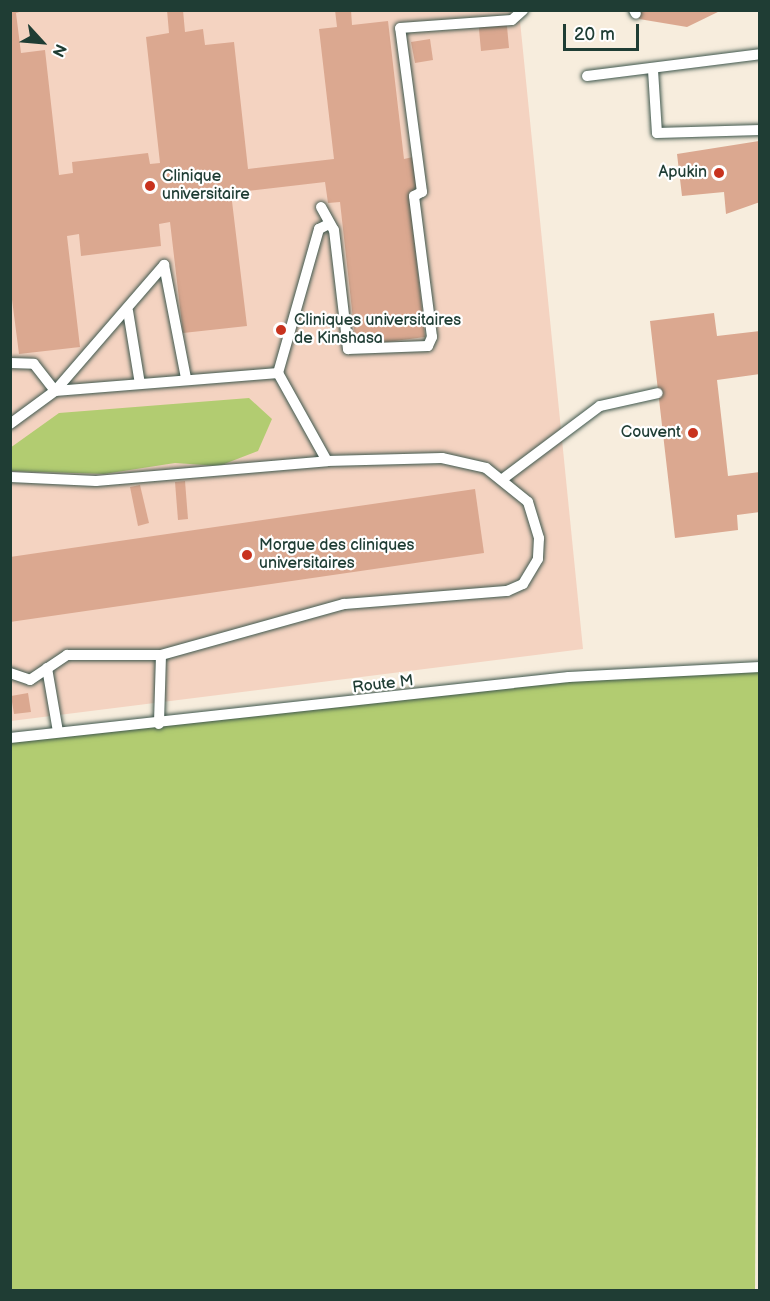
<!DOCTYPE html>
<style>
body{margin:0}
#map{position:relative;width:770px;height:1301px;overflow:hidden;background:#f7eddd;font-family:"Balsamiq Sans",sans-serif}
div>[style]{position:absolute}
.built>*{inset:0;background:#f4d3c1}
.green>*{inset:0;background:#b2cc71}
.building>*{inset:0;background:#dba890}
.roads{filter:drop-shadow(0 0 2px #3f574d) drop-shadow(0 0 2px #3f574d)}
.lane>*{height:10px;margin:-5px;padding:0 5px;transform-origin:5px;border-radius:5px;background:#fff}
.dots>*{width:16px;height:16px;translate:-50% -50%;box-sizing:border-box;border:3px solid #fff;border-radius:50%}
span{translate:-50% -50%;white-space:nowrap;text-align:center;line-height:1.15;-webkit-text-stroke:4.5px #fff;paint-order:stroke}
.poi-label{font-size:16px;color:#1f3d34}
.right{translate:-100% -50%;text-align:right}
.left{translate:0 -50%;text-align:left}
.street-label{font-size:16px;color:#1f3d34}
.frame{position:absolute;inset:0;border:12px solid #1f3d34;pointer-events:none}
.north{position:absolute;left:12px;top:12px;width:60px;height:60px;-webkit-text-stroke:4px #fff;paint-order:stroke;rotate:116deg;font-size:16px;font-weight:700;line-height:24px;text-align:center;color:#1f3d34}
.north::after{content:'';display:block;margin:auto;width:21px;height:27px;background:#1f3d34;clip-path:polygon(50% 0,100% 100%,50% 72%,0 100%)}
.scale{position:absolute;left:563px;top:24px;width:76px;height:27px;box-sizing:border-box;border:3px solid #1f3d34;border-top:0;padding-left:8px;font-size:18px;line-height:21px;white-space:nowrap;color:#1f3d34;-webkit-text-stroke:4px #fff;paint-order:stroke}
</style>
<div id="map">
<div class="built">
<i style="clip-path:polygon(10px 11px,519px 11px,583px 649px,11px 721px)"></i>
</div>
<div class="green">
<i style="clip-path:polygon(249px 398px,272px 419px,258px 451px,219px 466px,175px 463px,104px 474px,11px 471px,10px 448px,59px 413px)"></i>
<i style="clip-path:polygon(759px 667px,755px 1290px,11px 1290px,10px 738px,482px 688px)"></i>
</div>
<div class="building">
<i style="clip-path:polygon(10px 10px,26px 10px,16px 13px,21px 53px,45px 50px,59px 175px,73px 173px,72px 162px,148px 153px,150px 164px,160px 163px,146px 37px,169px 33px,167px 10px,183px 10px,185px 32px,203px 29px,205px 45px,234px 42px,248px 169px,334px 159px,319px 29px,337px 27px,335px 10px,351px 10px,352px 25px,388px 21px,404px 159px,413px 157px,417px 190px,409px 192px,425px 337px,356px 346px,340px 202px,328px 203px,325px 182px,231px 193px,247px 326px,183px 333px,170px 222px,159px 224px,161px 246px,81px 256px,79px 234px,67px 236px,80px 347px,19px 354px,10px 284px)"></i>
<i style="clip-path:polygon(641px 10px,722px 10px,687px 27px,639px 19px)"></i>
<i style="clip-path:polygon(506px 16px,509px 48px,481px 51px,478px 18px)"></i>
<i style="clip-path:polygon(430px 39px,433px 60px,415px 63px,411px 42px)"></i>
<i style="clip-path:polygon(759px 141px,760px 202px,726px 214px,724px 192px,682px 196px,677px 154px)"></i>
<i style="clip-path:polygon(714px 313px,717px 336px,760px 331px,760px 374px,717px 380px,728px 476px,760px 472px,760px 512px,737px 515px,738px 530px,675px 538px,650px 321px)"></i>
<i style="clip-path:polygon(185px 481px,188px 519px,178px 520px,175px 482px)"></i>
<i style="clip-path:polygon(140px 485px,149px 523px,138px 526px,130px 487px)"></i>
<i style="clip-path:polygon(475px 489px,484px 553px,10px 622px,10px 557px)"></i>
<i style="clip-path:polygon(28px 693px,31px 712px,14px 714px,11px 696px)"></i>
</div>
<div class="roads">
<div class="lane">
<i style="left:634px;top:10px;width:4px;rotate:63deg"></i>
<i style="left:653px;top:70px;width:63px;rotate:86.4deg"></i>
<i style="left:657px;top:133px;width:103px;rotate:-1.7deg"></i>
<i style="left:587px;top:76px;width:174px;rotate:-7.2deg"></i>
<i style="left:321px;top:207px;width:26px;rotate:61deg"></i>
<i style="left:334px;top:230px;width:120px;rotate:83.3deg"></i>
<i style="left:348px;top:349px;width:80px;rotate:-2.1deg"></i>
<i style="left:428px;top:346px;width:10px;rotate:-66deg"></i>
<i style="left:432px;top:337px;width:142px;rotate:-97.3deg"></i>
<i style="left:414px;top:196px;width:9px;rotate:-27deg"></i>
<i style="left:422px;top:192px;width:165px;rotate:-97.6deg"></i>
<i style="left:400px;top:28px;width:112px;rotate:-4.1deg"></i>
<i style="left:512px;top:20px;width:15px;rotate:-42deg"></i>
<i style="left:128px;top:311px;width:74px;rotate:80.7deg"></i>
<i style="left:10px;top:363px;width:24px;rotate:2deg"></i>
<i style="left:34px;top:364px;width:34px;rotate:52deg"></i>
<i style="left:55px;top:391px;width:167px;rotate:-49.1deg"></i>
<i style="left:164px;top:265px;width:115px;rotate:79deg"></i>
<i style="left:10px;top:424px;width:56px;rotate:-36.3deg"></i>
<i style="left:55px;top:391px;width:224px;rotate:-4.6deg"></i>
<i style="left:327px;top:461px;width:101px;rotate:-119.1deg"></i>
<i style="left:278px;top:373px;width:150px;rotate:-74.1deg"></i>
<i style="left:319px;top:229px;width:11px;rotate:-27deg"></i>
<i style="left:10px;top:477px;width:86px;rotate:2.7deg"></i>
<i style="left:96px;top:481px;width:232px;rotate:-4.9deg"></i>
<i style="left:327px;top:461px;width:115px;rotate:-1.5deg"></i>
<i style="left:442px;top:458px;width:45px;rotate:12.8deg"></i>
<i style="left:486px;top:468px;width:54px;rotate:39deg"></i>
<i style="left:528px;top:502px;width:38px;rotate:73deg"></i>
<i style="left:539px;top:538px;width:21px;rotate:93deg"></i>
<i style="left:538px;top:559px;width:29px;rotate:121deg"></i>
<i style="left:523px;top:584px;width:17px;rotate:156deg"></i>
<i style="left:507px;top:591px;width:164px;rotate:175.4deg"></i>
<i style="left:344px;top:604px;width:190px;rotate:164.4deg"></i>
<i style="left:161px;top:655px;width:69px;rotate:91.7deg"></i>
<i style="left:504px;top:478px;width:120px;rotate:-36.9deg"></i>
<i style="left:600px;top:406px;width:59px;rotate:-12.6deg"></i>
<i style="left:47px;top:668px;width:65px;rotate:80.2deg"></i>
<i style="left:10px;top:673px;width:21px;rotate:19deg"></i>
<i style="left:30px;top:680px;width:45px;rotate:-34deg"></i>
<i style="left:67px;top:655px;width:94px"></i>
<i style="left:10px;top:738px;width:562px;rotate:-6.23deg"></i>
<i style="left:569px;top:677px;width:191px;rotate:-3deg"></i>
</div>
</div>
<div class="dots">
<i style="left:719px;top:173px;background:#c8321e"></i>
<i style="left:150px;top:186px;background:#c8321e"></i>
<i style="left:281px;top:330px;background:#c8321e"></i>
<i style="left:693px;top:433px;background:#c8321e"></i>
<i style="left:247px;top:555px;background:#c8321e"></i>
</div>
<div class="poi-label">
<span class="right" style="left:707px;top:173px">Apukin</span>
<span class="left" style="left:162px;top:186px">Clinique<br>universitaire</span>
<span class="left" style="left:294px;top:330px">Cliniques universitaires<br>de Kinshasa</span>
<span class="right" style="left:681px;top:433px">Couvent</span>
<span class="left" style="left:259px;top:555px">Morgue des cliniques<br>universitaires</span>
</div>
<div class="street-label">
<span style="left:383px;top:685px;rotate:-7deg">Route M</span>
</div>
<div class="frame"></div>
<div class="north">N</div>
<div class="scale">20 m</div>
</div>
